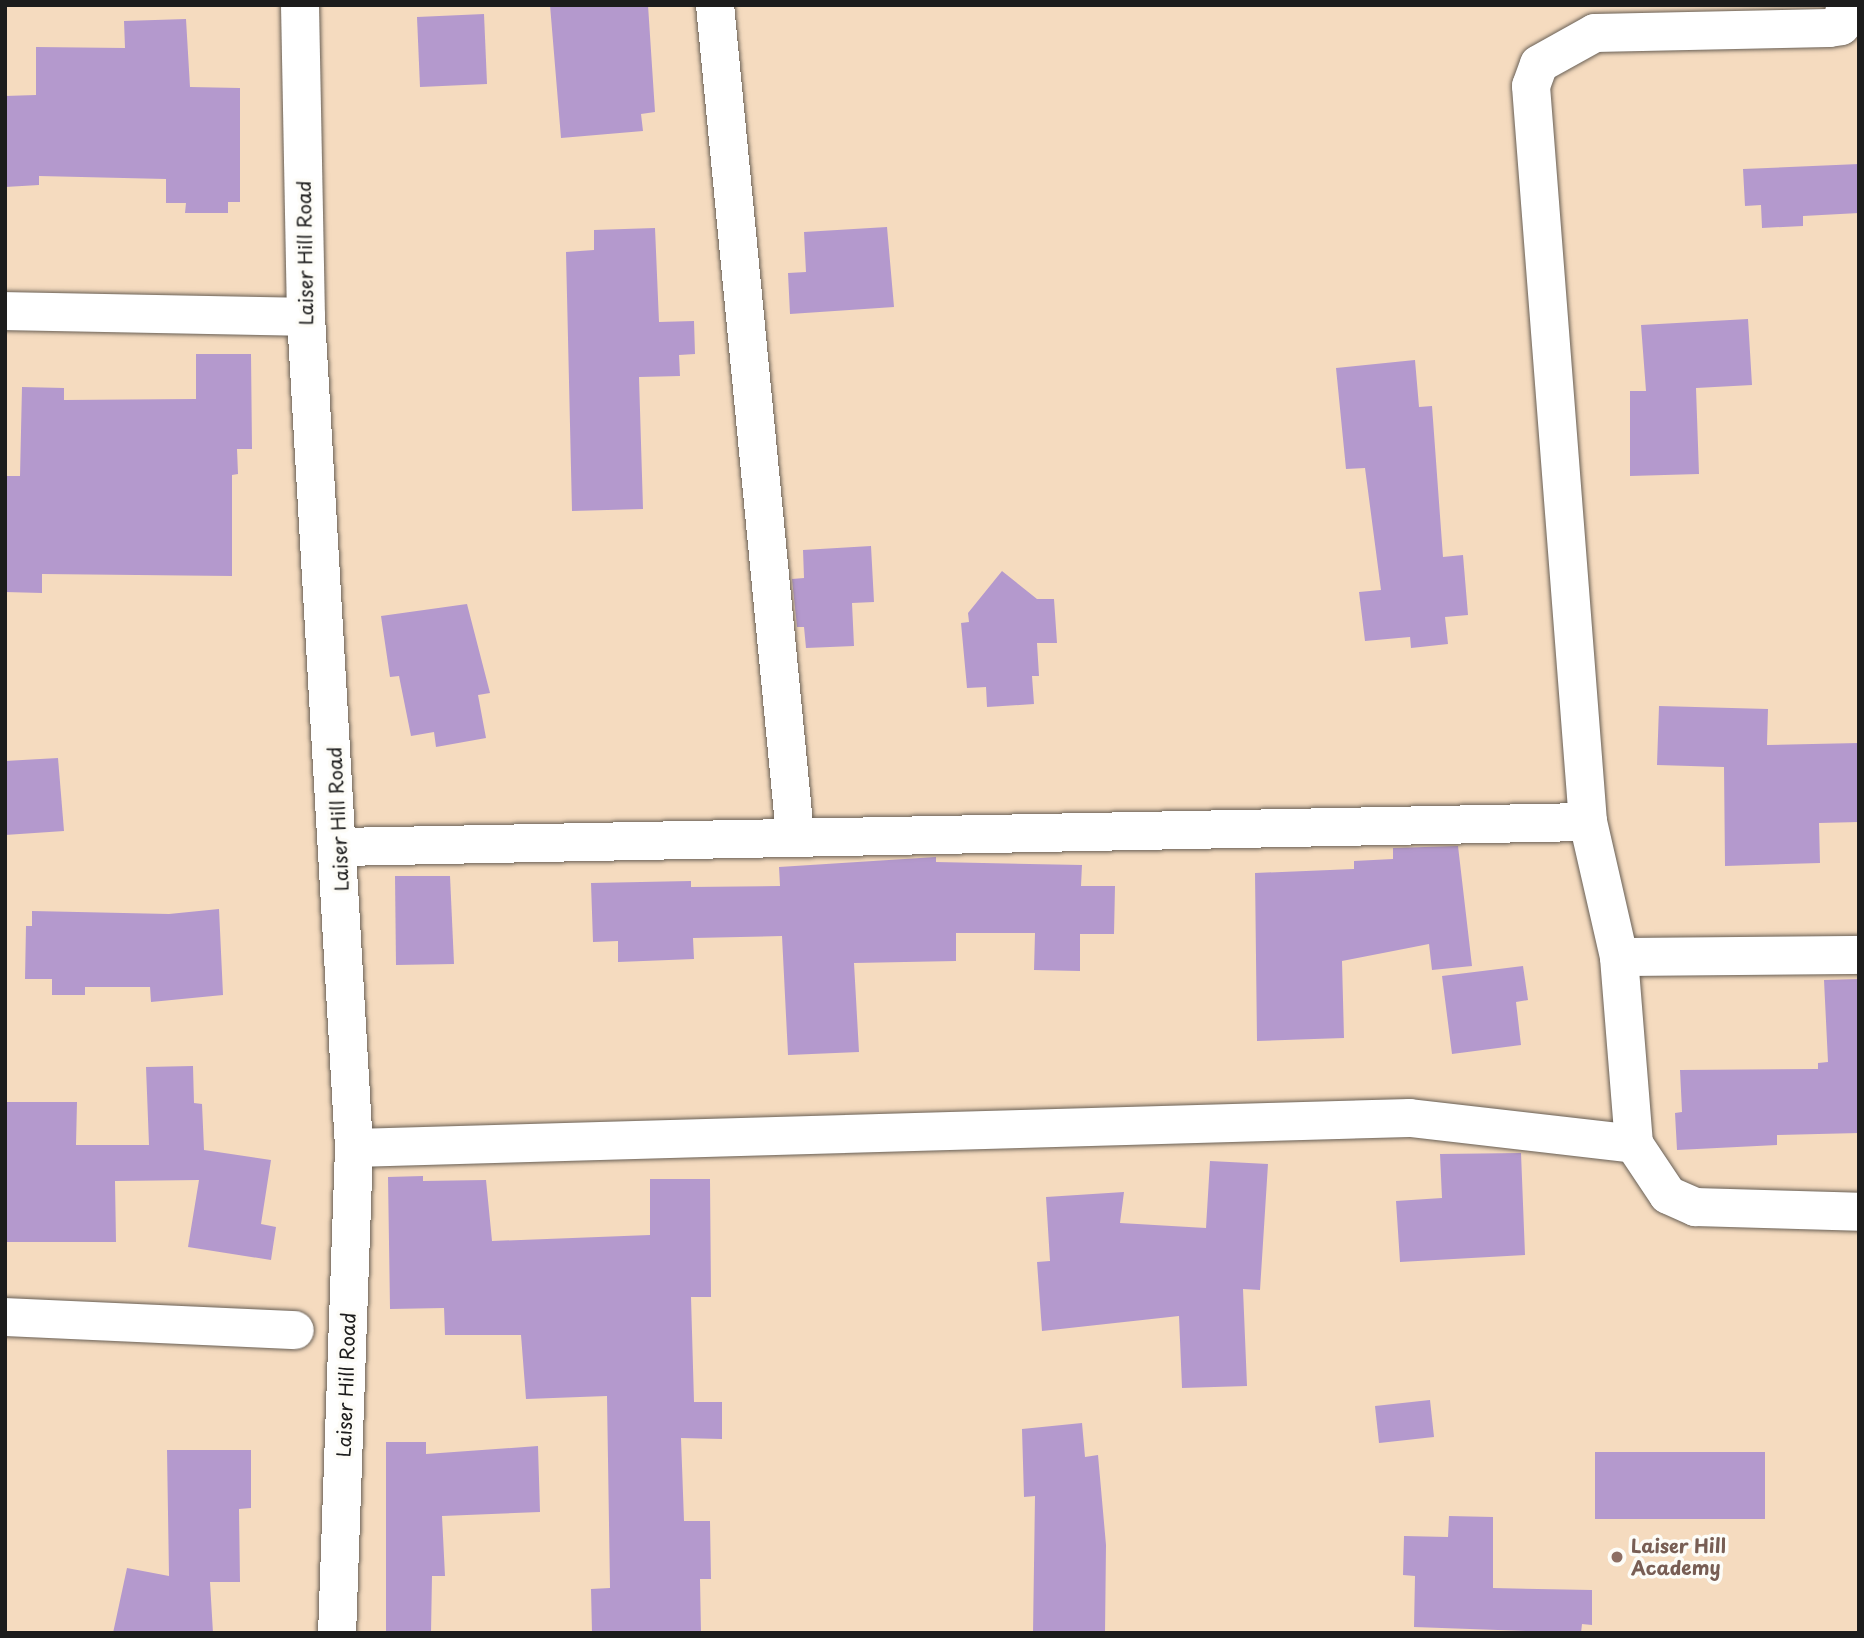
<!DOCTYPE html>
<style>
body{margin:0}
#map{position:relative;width:1864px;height:1638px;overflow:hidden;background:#f5dbbf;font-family:"Playpen Sans",sans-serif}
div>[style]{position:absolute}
.building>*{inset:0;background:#b499cd}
.roads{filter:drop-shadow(0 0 2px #685f55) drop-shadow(0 0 2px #685f55)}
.street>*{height:38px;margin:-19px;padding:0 19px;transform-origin:19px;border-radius:19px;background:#fff}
.dots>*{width:19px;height:19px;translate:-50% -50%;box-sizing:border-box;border:4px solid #fdfcf7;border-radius:50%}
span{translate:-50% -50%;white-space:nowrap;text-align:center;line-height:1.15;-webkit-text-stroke:7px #fdfcf7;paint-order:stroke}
.street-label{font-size:19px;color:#1c1c1c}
.education-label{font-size:19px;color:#785e54;font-weight:700}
.left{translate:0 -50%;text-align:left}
.frame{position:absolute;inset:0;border:7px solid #1c1c1c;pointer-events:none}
</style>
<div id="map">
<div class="building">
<i style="clip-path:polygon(550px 5px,648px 5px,655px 112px,641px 114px,643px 131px,561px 138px)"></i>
<i style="clip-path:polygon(484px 14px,487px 84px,420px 87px,417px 17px)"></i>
<i style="clip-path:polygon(186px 19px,190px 87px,240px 88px,240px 202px,228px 202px,228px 213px,185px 213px,186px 203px,166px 203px,166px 179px,39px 176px,39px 185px,5px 187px,5px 96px,36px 95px,36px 47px,125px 48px,124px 21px)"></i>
<i style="clip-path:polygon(1859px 164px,1859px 213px,1803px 216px,1803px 226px,1762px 228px,1761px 205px,1745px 206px,1743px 169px)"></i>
<i style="clip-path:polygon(887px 227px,894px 307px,790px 314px,788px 273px,806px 272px,804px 232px)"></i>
<i style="clip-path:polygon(655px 228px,659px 322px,694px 321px,695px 354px,679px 355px,680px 376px,639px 377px,643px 509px,572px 511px,566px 252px,594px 250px,594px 230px)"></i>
<i style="clip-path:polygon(1748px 319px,1752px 385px,1696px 388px,1699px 474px,1630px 476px,1630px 391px,1646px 391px,1641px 325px)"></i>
<i style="clip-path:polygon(196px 354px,251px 354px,252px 449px,237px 449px,238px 474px,232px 475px,232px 576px,42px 574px,42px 593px,5px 592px,5px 476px,20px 476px,22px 387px,64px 388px,64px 400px,196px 399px)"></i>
<i style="clip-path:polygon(1415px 360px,1419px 407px,1432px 406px,1443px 557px,1463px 555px,1468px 615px,1445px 617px,1448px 644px,1411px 648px,1410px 637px,1365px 641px,1359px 592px,1381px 590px,1365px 468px,1346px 469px,1336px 368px)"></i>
<i style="clip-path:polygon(871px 546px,874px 602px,852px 603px,854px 646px,806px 648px,804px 627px,797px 627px,792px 579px,804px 578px,803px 550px)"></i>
<i style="clip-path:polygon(1002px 571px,1037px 599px,1054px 599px,1057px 643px,1037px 643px,1039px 676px,1032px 676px,1034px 704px,987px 707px,986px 687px,967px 688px,961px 623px,969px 622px,968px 613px)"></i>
<i style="clip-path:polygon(467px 604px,490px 693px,478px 695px,486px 738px,436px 747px,434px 732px,411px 736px,399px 676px,390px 677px,381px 616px)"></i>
<i style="clip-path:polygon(1659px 706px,1768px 709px,1767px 745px,1859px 743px,1859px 822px,1819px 823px,1820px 863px,1725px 866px,1724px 767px,1657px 765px)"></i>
<i style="clip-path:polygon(58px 758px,64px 831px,5px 835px,5px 761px)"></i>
<i style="clip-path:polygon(1458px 846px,1472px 966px,1432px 970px,1429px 944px,1342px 961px,1344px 1038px,1257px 1041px,1255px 873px,1354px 869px,1354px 861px,1393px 859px,1393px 848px)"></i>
<i style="clip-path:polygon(936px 857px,936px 862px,1082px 865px,1081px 886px,1115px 886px,1114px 934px,1080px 934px,1080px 971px,1034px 970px,1035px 933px,956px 933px,956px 961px,854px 963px,859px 1052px,788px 1055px,782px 936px,693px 938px,694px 959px,618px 962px,618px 941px,593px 942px,591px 883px,691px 881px,691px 887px,780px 886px,779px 867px)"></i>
<i style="clip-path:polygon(395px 876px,450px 876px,454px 964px,396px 965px)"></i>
<i style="clip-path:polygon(219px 909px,223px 995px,151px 1002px,150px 987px,85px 987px,85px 995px,52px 995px,52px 979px,25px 979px,26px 926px,32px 926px,32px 911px,169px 914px)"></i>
<i style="clip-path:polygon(1523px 966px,1528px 1000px,1516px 1002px,1521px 1045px,1452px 1054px,1442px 976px)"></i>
<i style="clip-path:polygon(1859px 979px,1859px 1133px,1777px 1135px,1777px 1145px,1677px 1150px,1675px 1113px,1682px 1112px,1680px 1070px,1818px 1069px,1818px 1063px,1828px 1062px,1824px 980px)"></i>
<i style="clip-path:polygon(193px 1066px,194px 1103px,202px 1104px,204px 1150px,271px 1160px,261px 1224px,276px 1227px,271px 1260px,188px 1247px,199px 1180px,115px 1181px,116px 1242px,5px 1242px,5px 1102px,77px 1102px,76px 1145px,149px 1145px,146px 1067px)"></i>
<i style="clip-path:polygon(1521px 1153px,1525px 1255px,1400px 1262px,1396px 1201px,1442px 1198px,1440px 1154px)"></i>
<i style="clip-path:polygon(1210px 1161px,1268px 1164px,1260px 1290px,1243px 1289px,1247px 1386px,1182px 1388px,1179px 1316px,1042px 1331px,1037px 1262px,1050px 1261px,1046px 1197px,1124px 1192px,1120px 1223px,1206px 1228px)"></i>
<i style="clip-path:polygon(423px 1176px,423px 1181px,486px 1180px,492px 1241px,650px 1235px,650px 1179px,710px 1179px,711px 1297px,691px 1297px,694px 1402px,722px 1402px,722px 1439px,681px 1438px,684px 1521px,710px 1521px,711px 1579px,700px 1579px,701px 1633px,592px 1633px,591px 1589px,610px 1588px,607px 1396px,526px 1399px,521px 1335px,445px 1335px,444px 1308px,390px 1309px,388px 1177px)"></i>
<i style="clip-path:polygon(1430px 1400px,1434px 1437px,1379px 1443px,1375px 1406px)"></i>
<i style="clip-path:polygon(1082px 1423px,1085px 1457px,1098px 1455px,1106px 1545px,1105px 1633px,1033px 1633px,1035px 1496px,1024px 1497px,1022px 1429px)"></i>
<i style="clip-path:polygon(386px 1442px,426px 1442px,426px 1454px,538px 1446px,540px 1512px,442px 1516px,445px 1576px,432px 1576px,431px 1633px,386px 1633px)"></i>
<i style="clip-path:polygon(167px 1450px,251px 1450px,251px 1508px,239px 1509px,240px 1582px,210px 1582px,213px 1633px,113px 1633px,127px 1568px,169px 1576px)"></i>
<i style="clip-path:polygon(1595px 1452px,1765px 1452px,1765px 1519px,1595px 1519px)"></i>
<i style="clip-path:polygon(1449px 1516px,1493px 1517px,1493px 1588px,1592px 1590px,1592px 1625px,1582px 1624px,1581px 1633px,1414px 1627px,1415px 1576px,1403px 1575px,1404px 1536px,1448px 1537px)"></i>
</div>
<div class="roads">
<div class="street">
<i style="left:300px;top:5px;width:312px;rotate:88.9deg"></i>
<i style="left:306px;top:317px;width:832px;rotate:86.69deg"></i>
<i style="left:354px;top:1148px;width:485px;rotate:92deg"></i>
<i style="left:715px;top:5px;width:834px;rotate:84.49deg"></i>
<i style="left:5px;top:311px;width:301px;rotate:1.1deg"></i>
<i style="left:340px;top:847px;width:1248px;rotate:-1.15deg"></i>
<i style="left:1619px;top:957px;width:240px;rotate:-0.5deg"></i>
<i style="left:1634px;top:1144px;width:188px;rotate:-94.6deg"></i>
<i style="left:1619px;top:957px;width:139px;rotate:-102.9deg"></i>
<i style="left:1588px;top:822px;width:738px;rotate:-94.43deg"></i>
<i style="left:1531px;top:86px;width:23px;rotate:-70deg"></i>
<i style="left:1539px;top:64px;width:64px;rotate:-29deg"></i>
<i style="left:1595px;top:33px;width:234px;rotate:-1.2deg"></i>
<i style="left:1829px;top:28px;width:12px;rotate:-9deg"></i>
<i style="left:1841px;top:26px;width:22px;rotate:-77deg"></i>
<i style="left:354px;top:1148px;width:1056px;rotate:-1.63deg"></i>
<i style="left:1410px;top:1118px;width:226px;rotate:6.6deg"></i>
<i style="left:1634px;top:1144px;width:61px;rotate:56.3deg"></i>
<i style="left:1668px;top:1195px;width:30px;rotate:24deg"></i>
<i style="left:1695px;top:1207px;width:164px;rotate:1.7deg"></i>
<i style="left:5px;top:1317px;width:290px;rotate:2.6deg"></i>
</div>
</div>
<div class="dots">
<i style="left:1617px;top:1557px;background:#8d6e63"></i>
</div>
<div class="street-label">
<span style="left:305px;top:253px;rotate:-91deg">Laiser Hill Road</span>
<span style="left:338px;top:819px;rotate:-93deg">Laiser Hill Road</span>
<span style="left:346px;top:1385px;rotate:-88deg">Laiser Hill Road</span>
</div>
<div class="education-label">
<span class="left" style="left:1631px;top:1557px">Laiser Hill<br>Academy</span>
</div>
<div class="frame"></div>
</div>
